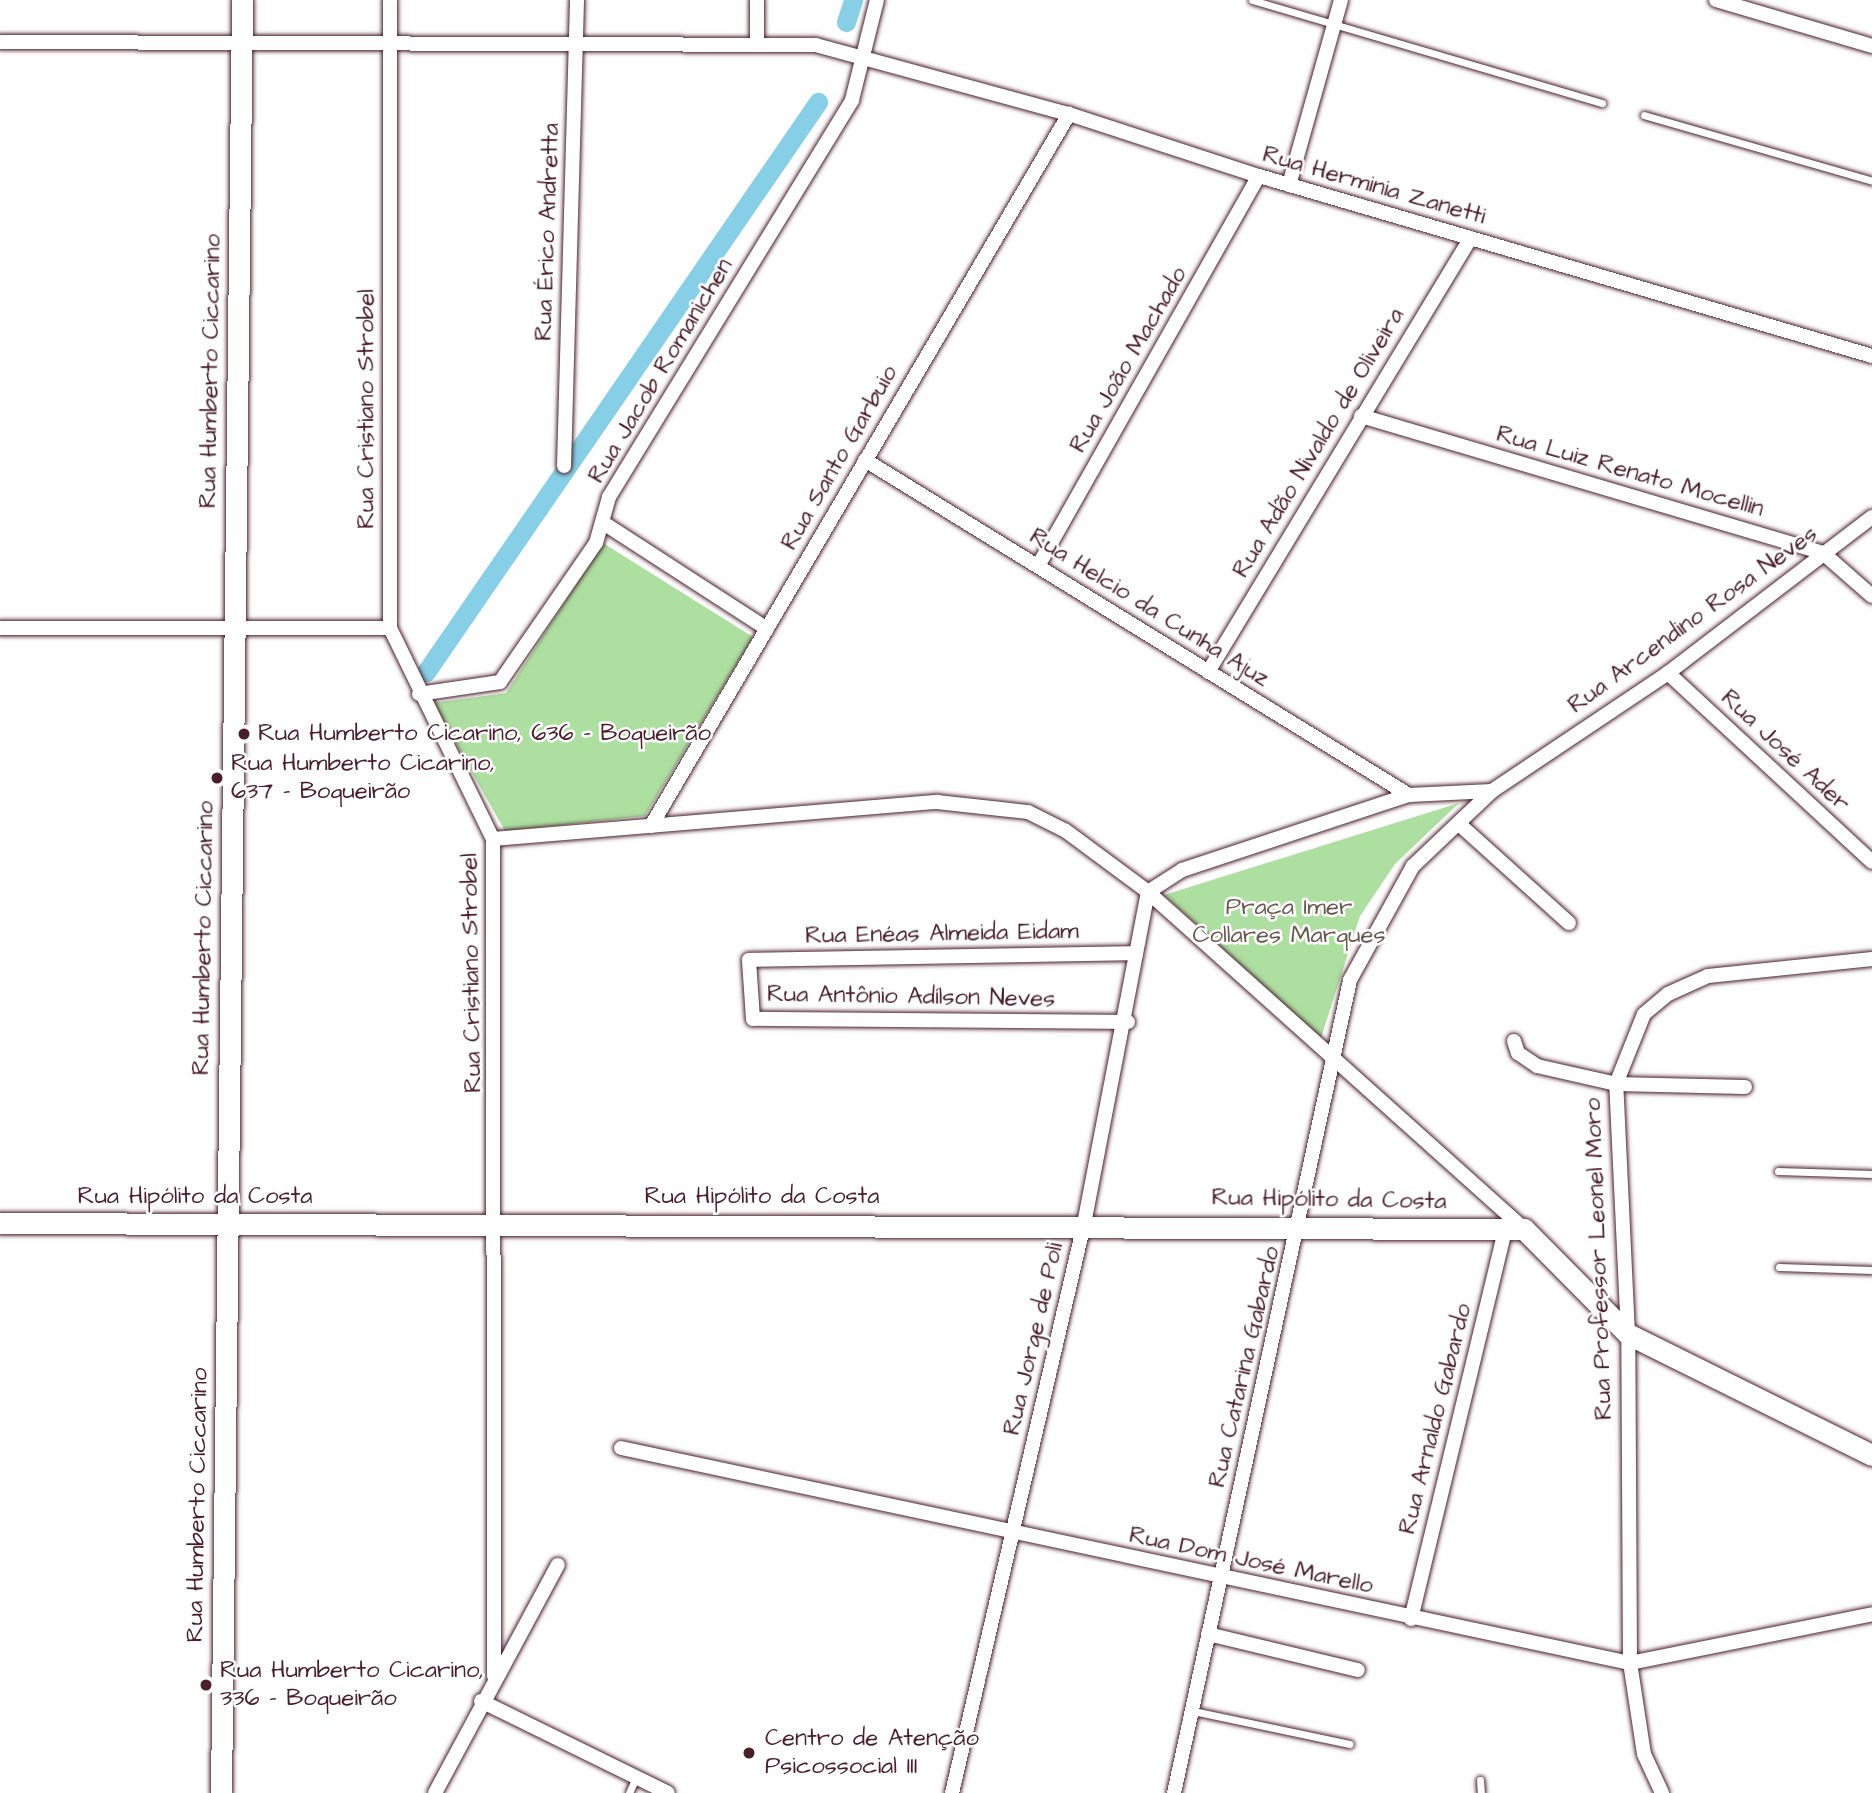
<!DOCTYPE html>
<meta charset="utf-8">
<style>
body{margin:0}
#map{position:relative;width:1872px;height:1793px;overflow:hidden;background:#fff;font-family:"Architects Daughter",sans-serif}
div>[style]{position:absolute}
.green>*{inset:0;background:#addfa1}
.canal>*{height:19px;margin:-9.5px;padding:0 9.5px;transform-origin:9.5px;border-radius:9.5px;background:#86cfe7}
.roads{filter:drop-shadow(0 0 2px #4a1f2b) drop-shadow(0 0 2px #4a1f2b)}
.lane>*{height:7px;margin:-3.5px;padding:0 3.5px;transform-origin:3.5px;border-radius:3.5px;background:#fff}
.street>*{height:14px;margin:-7px;padding:0 7px;transform-origin:7px;border-radius:7px;background:#fff}
.secondary>*{height:21px;margin:-10.5px;padding:0 10.5px;transform-origin:10.5px;border-radius:10.5px;background:#fff}
.dots>*{width:19px;height:19px;translate:-50% -50%;box-sizing:border-box;border:4px solid #fff;border-radius:50%}
span{translate:-50% -50%;white-space:nowrap;text-align:center;line-height:1.15;-webkit-text-stroke:5px #fff;paint-order:stroke}
.street-label{font-size:24px;color:#4a1f2b}
.poi-label{font-size:24px;color:#4a1f2b}
.left{translate:0 -50%;text-align:left}
.park-label{font-size:24px;color:#68594e}
</style>
<div id="map">
<div class="green">
<i style="clip-path:polygon(603px 543px,753px 637px,645px 816px,505px 831px,433px 703px,506px 693px)"></i>
<i style="clip-path:polygon(1459px 803px,1395px 864px,1360px 916px,1321px 1038px,1164px 895px)"></i>
</div>
<div class="canal">
<i style="left:846px;top:22px;width:23px;rotate:-72deg"></i>
<i style="left:426px;top:672px;width:692px;rotate:-55.48deg"></i>
</div>
<div class="roads">
<div class="lane">
<i style="left:1252px;top:0;width:365px;rotate:16.4deg"></i>
<i style="left:1644px;top:115px;width:237px;rotate:16.1deg"></i>
<i style="left:1778px;top:1171px;width:94px;rotate:1.8deg"></i>
<i style="left:1779px;top:1267px;width:93px;rotate:1.8deg"></i>
<i style="left:1193px;top:1711px;width:160px;rotate:11.9deg"></i>
<i style="left:1480px;top:1780px;width:13px;rotate:86deg"></i>
<i style="left:629px;top:1793px;width:17px;rotate:-66deg"></i>
</div>
<div class="street">
<i style="left:390px;top:0;width:628px;rotate:90deg"></i>
<i style="left:390px;top:628px;width:235px;rotate:64deg"></i>
<i style="left:493px;top:839px;width:837px;rotate:89.93deg"></i>
<i style="left:757px;top:0;width:42px;rotate:90deg"></i>
<i style="left:1716px;top:0;width:163px;rotate:16.4deg"></i>
<i style="left:0;top:42px;width:816px;rotate:0.21deg"></i>
<i style="left:816px;top:45px;width:262px;rotate:15.3deg"></i>
<i style="left:1069px;top:114px;width:200px;rotate:18.1deg"></i>
<i style="left:1259px;top:176px;width:639px;rotate:16.36deg"></i>
<i style="left:1289px;top:185px;width:192px;rotate:-74.3deg"></i>
<i style="left:1361px;top:416px;width:482px;rotate:16.5deg"></i>
<i style="left:1823px;top:553px;width:65px;rotate:41.3deg"></i>
<i style="left:865px;top:460px;width:639px;rotate:31.63deg"></i>
<i style="left:564px;top:466px;width:466px;rotate:-88.4deg"></i>
<i style="left:605px;top:524px;width:193px;rotate:32.9deg"></i>
<i style="left:1038px;top:566px;width:448px;rotate:-60.5deg"></i>
<i style="left:0;top:628px;width:390px"></i>
<i style="left:1208px;top:672px;width:506px;rotate:-58.82deg"></i>
<i style="left:1668px;top:673px;width:278px;rotate:42.8deg"></i>
<i style="left:419px;top:694px;width:82px;rotate:-8.4deg"></i>
<i style="left:500px;top:682px;width:169px;rotate:-55.4deg"></i>
<i style="left:596px;top:543px;width:48px;rotate:-74.2deg"></i>
<i style="left:609px;top:497px;width:465px;rotate:-58.5deg"></i>
<i style="left:852px;top:100px;width:103px;rotate:-76deg"></i>
<i style="left:1459px;top:824px;width:148px;rotate:42deg"></i>
<i style="left:651px;top:826px;width:826px;rotate:-59.58deg"></i>
<i style="left:493px;top:839px;width:446px;rotate:-4.8deg"></i>
<i style="left:937px;top:802px;width:92px;rotate:6.3deg"></i>
<i style="left:1028px;top:812px;width:42px;rotate:26.6deg"></i>
<i style="left:1066px;top:831px;width:102px;rotate:36.6deg"></i>
<i style="left:1148px;top:892px;width:505px;rotate:41.87deg"></i>
<i style="left:1128px;top:1022px;width:375px;rotate:-179.5deg"></i>
<i style="left:753px;top:1019px;width:59px;rotate:-93.9deg"></i>
<i style="left:749px;top:960px;width:387px;rotate:-1deg"></i>
<i style="left:1514px;top:1041px;width:13px;rotate:72deg"></i>
<i style="left:1518px;top:1053px;width:23px;rotate:34deg"></i>
<i style="left:1537px;top:1066px;width:81px;rotate:12.8deg"></i>
<i style="left:1616px;top:1084px;width:129px;rotate:1.3deg"></i>
<i style="left:621px;top:1448px;width:1032px;rotate:12.03deg"></i>
<i style="left:1630px;top:1663px;width:247px;rotate:-11.4deg"></i>
<i style="left:1411px;top:1619px;width:401px;rotate:-76.4deg"></i>
<i style="left:1208px;top:1634px;width:154px;rotate:13.5deg"></i>
<i style="left:481px;top:1701px;width:208px;rotate:26.2deg"></i>
<i style="left:435px;top:1793px;width:259px;rotate:-61.7deg"></i>
<i style="left:952px;top:1793px;width:584px;rotate:-76.94deg"></i>
<i style="left:1084px;top:1224px;width:338px;rotate:-79.1deg"></i>
<i style="left:1148px;top:892px;width:40px;rotate:-32.9deg"></i>
<i style="left:1182px;top:870px;width:239px;rotate:-18.3deg"></i>
<i style="left:1409px;top:795px;width:83px;rotate:-2.8deg"></i>
<i style="left:1492px;top:791px;width:212px;rotate:-33.8deg"></i>
<i style="left:1668px;top:673px;width:257px;rotate:-37.4deg"></i>
<i style="left:1174px;top:1793px;width:832px;rotate:-77.78deg"></i>
<i style="left:1350px;top:980px;width:130px;rotate:-61.1deg"></i>
<i style="left:1413px;top:866px;width:109px;rotate:-43.5deg"></i>
<i style="left:1662px;top:1793px;width:43px;rotate:-114.8deg"></i>
<i style="left:1644px;top:1754px;width:92px;rotate:-98.7deg"></i>
<i style="left:1630px;top:1663px;width:329px;rotate:-90.3deg"></i>
<i style="left:1628px;top:1334px;width:250px;rotate:-92.7deg"></i>
<i style="left:1616px;top:1084px;width:75px;rotate:-68.2deg"></i>
<i style="left:1644px;top:1014px;width:31px;rotate:-40deg"></i>
<i style="left:1668px;top:994px;width:44px;rotate:-24.2deg"></i>
<i style="left:1708px;top:976px;width:165px;rotate:-5.9deg"></i>
</div>
<div class="secondary">
<i style="left:0;top:1223px;width:1524px;rotate:0.23deg"></i>
<i style="left:1524px;top:1229px;width:148px;rotate:45.3deg"></i>
<i style="left:1628px;top:1334px;width:272px;rotate:26.4deg"></i>
<i style="left:221px;top:1793px;width:1793px;rotate:-89.33deg"></i>
</div>
</div>
<div class="dots">
<i style="left:244px;top:734px;background:#4a1f2b"></i>
<i style="left:217px;top:778px;background:#4a1f2b"></i>
<i style="left:206px;top:1685px;background:#4a1f2b"></i>
<i style="left:749px;top:1753px;background:#4a1f2b"></i>
</div>
<div class="street-label">
<span style="left:1374px;top:186px;rotate:16deg">Rua Herminia Zanetti</span>
<span style="left:548px;top:232px;rotate:-88deg">Rua Érico Andretta</span>
<span style="left:1129px;top:360px;rotate:-60deg">Rua João Machado</span>
<span style="left:211px;top:371px;rotate:-89deg">Rua Humberto Ciccarino</span>
<span style="left:661px;top:371px;rotate:-59deg">Rua Jacob Romanichen</span>
<span style="left:367px;top:409px;rotate:-90deg">Rua Cristiano Strobel</span>
<span style="left:1319px;top:443px;rotate:-59deg">Rua Adão Nivaldo de Oliveira</span>
<span style="left:840px;top:458px;rotate:-60deg">Rua Santo Garbuio</span>
<span style="left:1630px;top:472px;rotate:16deg">Rua Luiz Renato Mocellin</span>
<span style="left:1149px;top:608px;rotate:32deg">Rua Helcio da Cunha Ajuz</span>
<span style="left:1693px;top:620px;rotate:-36deg">Rua Arcendino Rosa Neves</span>
<span style="left:1785px;top:751px;rotate:43deg">Rua José Ader</span>
<span style="left:942px;top:934px;rotate:-1deg">Rua Enéas Almeida Eidam</span>
<span style="left:204px;top:938px;rotate:-89deg">Rua Humberto Ciccarino</span>
<span style="left:472px;top:973px;rotate:-91deg">Rua Cristiano Strobel</span>
<span style="left:911px;top:997px;rotate:1deg">Rua Antônio Adílson Neves</span>
<span style="left:195px;top:1197px">Rua Hipólito da Costa</span>
<span style="left:762px;top:1197px">Rua Hipólito da Costa</span>
<span style="left:1329px;top:1200px;rotate:1deg">Rua Hipólito da Costa</span>
<span style="left:1599px;top:1259px;rotate:-92deg">Rua Professor Leonel Moro</span>
<span style="left:1034px;top:1339px;rotate:-77deg">Rua Jorge de Poli</span>
<span style="left:1245px;top:1367px;rotate:-77deg">Rua Catarina Gabardo</span>
<span style="left:1436px;top:1419px;rotate:-76deg">Rua Arnaldo Gabardo</span>
<span style="left:198px;top:1505px;rotate:-89deg">Rua Humberto Ciccarino</span>
<span style="left:1251px;top:1561px;rotate:12deg">Rua Dom José Marello</span>
</div>
<div class="poi-label">
<span class="left" style="left:258px;top:734px">Rua Humberto Cicarino, 636 - Boqueirão</span>
<span class="left" style="left:231px;top:778px">Rua Humberto Cicarino,<br>637 - Boqueirão</span>
<span class="left" style="left:220px;top:1685px">Rua Humberto Cicarino,<br>336 - Boqueirão</span>
<span class="left" style="left:765px;top:1753px">Centro de Atenção<br>Psicossocial III</span>
</div>
<div class="park-label">
<span style="left:1289px;top:922px">Praça Imer<br>Collares Marques</span>
</div>
</div>
